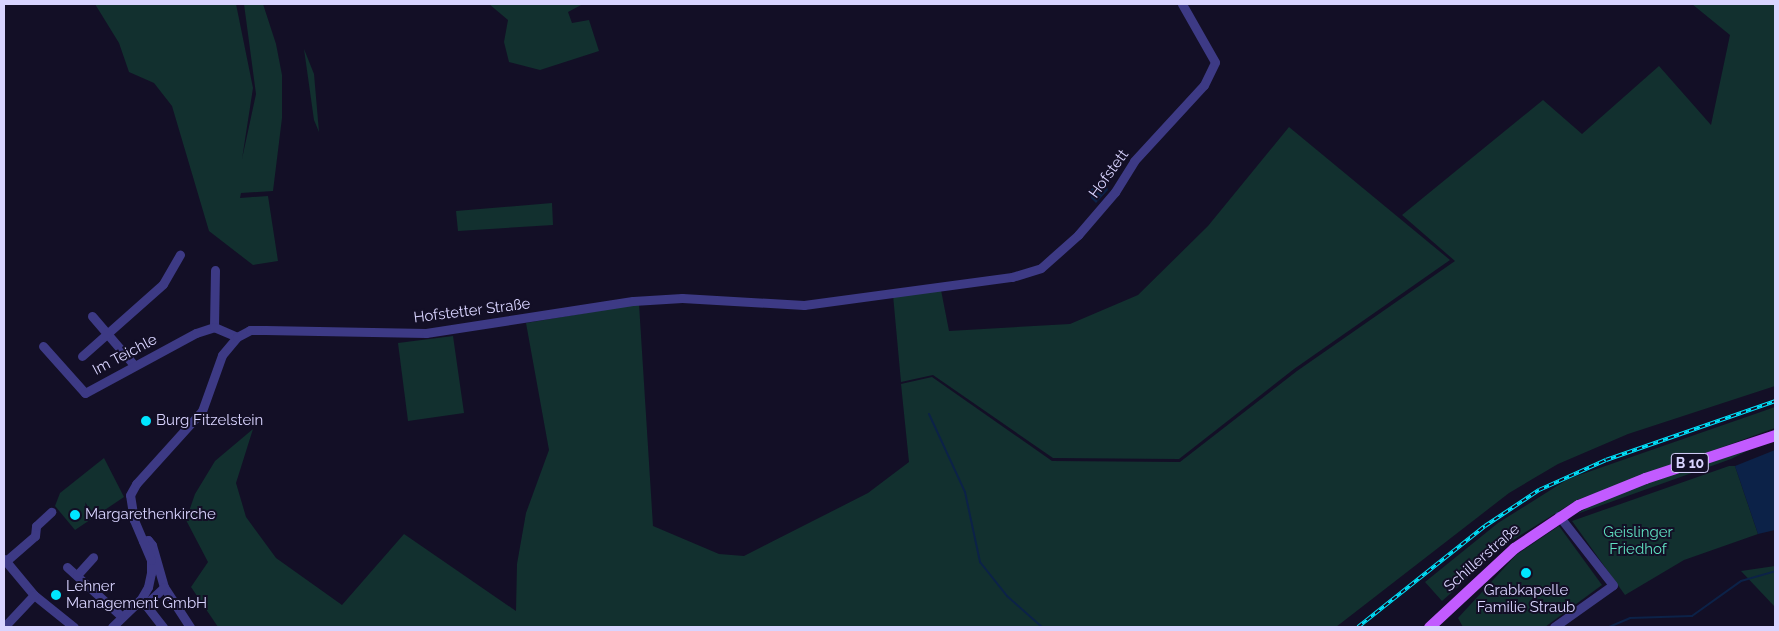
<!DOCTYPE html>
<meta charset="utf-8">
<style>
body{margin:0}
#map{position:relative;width:1779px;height:631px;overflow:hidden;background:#130f26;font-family:Raleway,sans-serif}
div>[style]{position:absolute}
.green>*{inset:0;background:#12302f}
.water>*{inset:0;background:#0c2248}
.stream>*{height:2px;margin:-1px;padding:0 1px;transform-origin:1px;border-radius:1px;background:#0c2248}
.minor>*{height:9px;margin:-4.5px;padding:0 4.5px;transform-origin:4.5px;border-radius:4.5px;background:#3d3a85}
.major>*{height:11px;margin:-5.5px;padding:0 5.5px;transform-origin:5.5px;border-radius:5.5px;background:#c25bff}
.rail>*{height:4px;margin-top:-2px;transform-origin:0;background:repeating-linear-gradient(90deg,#130f26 0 5.5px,#00e5ff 0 11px);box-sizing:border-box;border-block:1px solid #00e5ff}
.dots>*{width:14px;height:14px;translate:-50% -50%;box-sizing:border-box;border:2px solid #130f26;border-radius:50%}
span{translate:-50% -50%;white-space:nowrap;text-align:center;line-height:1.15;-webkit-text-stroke:4px #130f26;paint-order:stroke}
.shield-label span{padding:1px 4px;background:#130f26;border:1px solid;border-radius:4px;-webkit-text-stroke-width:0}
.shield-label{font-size:14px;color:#d9d4ff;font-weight:700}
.street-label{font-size:15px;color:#d9d4ff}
.poi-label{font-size:15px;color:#d9d4ff}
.left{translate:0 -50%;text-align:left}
.park-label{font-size:15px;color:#5fe0c0}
.frame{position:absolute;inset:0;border:5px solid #d9d4ff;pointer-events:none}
</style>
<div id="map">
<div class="green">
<i style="clip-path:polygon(95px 4px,236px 4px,253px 88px,242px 159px,256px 94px,244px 4px,263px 4px,276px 44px,282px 75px,282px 118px,273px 191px,241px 193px,240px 198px,268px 196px,278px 261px,253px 265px,209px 231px,172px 106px,154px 83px,129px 72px,119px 43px)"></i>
<i style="clip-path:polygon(489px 4px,583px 4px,568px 12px,572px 23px,589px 20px,599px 51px,540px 70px,509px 62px,504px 42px,508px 20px)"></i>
<i style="clip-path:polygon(1692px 4px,1775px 4px,1775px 386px,1628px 434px,1558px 464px,1509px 493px,1336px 627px,218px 627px,191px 587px,208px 562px,186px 520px,195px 494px,215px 461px,253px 429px,236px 483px,246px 517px,276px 558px,342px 605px,404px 534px,516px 611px,517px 564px,526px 513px,549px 450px,526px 323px,639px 304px,653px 526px,719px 554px,744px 556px,868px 493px,909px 462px,901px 384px,932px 377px,1052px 461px,1180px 462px,1297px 371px,1455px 261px,1402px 215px,1543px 100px,1582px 134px,1659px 66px,1711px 125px,1730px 35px)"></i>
<i style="clip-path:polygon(304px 49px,314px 74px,319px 132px,314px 120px)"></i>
<i style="clip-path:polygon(1289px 127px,1450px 260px,1294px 369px,1179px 459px,1053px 458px,933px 375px,901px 382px,893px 295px,941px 290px,949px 331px,1070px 324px,1138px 295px,1208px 226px)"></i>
<i style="clip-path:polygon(552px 203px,553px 225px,458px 231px,456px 211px)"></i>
<i style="clip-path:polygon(453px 336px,464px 413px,408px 421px,398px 343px)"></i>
<i style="clip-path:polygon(1775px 407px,1775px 428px,1577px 500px,1508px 543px,1442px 601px,1425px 582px,1498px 523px,1568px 479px)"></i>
<i style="clip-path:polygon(1755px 447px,1731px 459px,1577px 514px,1595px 503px,1650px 482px)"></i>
<i style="clip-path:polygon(104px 458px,124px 497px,75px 530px,55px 506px,60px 493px)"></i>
<i style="clip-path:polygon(1729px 466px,1735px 466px,1758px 534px,1684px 560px,1625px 595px,1572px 521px)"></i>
<i style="clip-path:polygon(1559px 526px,1602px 585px,1545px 627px,1463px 627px,1458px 618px,1516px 555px)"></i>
<i style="clip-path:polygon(1775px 566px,1775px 607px,1741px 571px)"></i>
</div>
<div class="water">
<i style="clip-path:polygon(1106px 183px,1108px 190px,1096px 203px,1091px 198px,1090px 190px,1098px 184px)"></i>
<i style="clip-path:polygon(1775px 450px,1775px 530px,1758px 534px,1735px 466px)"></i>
</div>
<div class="stream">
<i style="left:929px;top:414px;width:86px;rotate:65.2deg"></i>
<i style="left:965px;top:492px;width:72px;rotate:77.9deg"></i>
<i style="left:980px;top:562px;width:43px;rotate:51.5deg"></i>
<i style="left:1007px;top:596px;width:47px;rotate:41.5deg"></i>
<i style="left:1609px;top:627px;width:23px;rotate:-23deg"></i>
<i style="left:1630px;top:618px;width:62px;rotate:-1.8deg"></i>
<i style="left:1692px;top:616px;width:60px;rotate:-35.5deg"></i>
<i style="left:1741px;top:581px;width:35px;rotate:-16deg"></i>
</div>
<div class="minor">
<i style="left:92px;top:316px;width:65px;rotate:49.4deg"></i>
<i style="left:214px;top:327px;width:57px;rotate:-89deg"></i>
<i style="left:43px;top:346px;width:63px;rotate:48.2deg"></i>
<i style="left:85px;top:393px;width:126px;rotate:-28.4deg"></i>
<i style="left:196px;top:333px;width:19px;rotate:-18deg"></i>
<i style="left:214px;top:327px;width:25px;rotate:23deg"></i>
<i style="left:82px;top:356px;width:108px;rotate:-41.6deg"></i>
<i style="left:163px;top:284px;width:34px;rotate:-60deg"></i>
<i style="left:143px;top:541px;width:5px;rotate:-11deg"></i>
<i style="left:148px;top:540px;width:6px;rotate:51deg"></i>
<i style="left:152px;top:545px;width:44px;rotate:74.1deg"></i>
<i style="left:164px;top:587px;width:48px;rotate:57deg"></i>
<i style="left:4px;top:559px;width:47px;rotate:50.2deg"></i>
<i style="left:34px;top:595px;width:51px;rotate:38.7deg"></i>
<i style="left:6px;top:561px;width:38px;rotate:-41deg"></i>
<i style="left:35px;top:536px;width:10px;rotate:-84deg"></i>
<i style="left:36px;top:526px;width:21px;rotate:-43deg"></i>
<i style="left:67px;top:567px;width:73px;rotate:42.2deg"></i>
<i style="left:77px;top:575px;width:24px;rotate:-48deg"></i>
<i style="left:141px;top:599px;width:36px;rotate:52deg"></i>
<i style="left:145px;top:605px;width:26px;rotate:-43deg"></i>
<i style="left:4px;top:627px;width:44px;rotate:-46.8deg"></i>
<i style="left:112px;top:627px;width:40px;rotate:-44deg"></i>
<i style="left:141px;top:599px;width:14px;rotate:-60deg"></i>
<i style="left:148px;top:587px;width:14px;rotate:-78deg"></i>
<i style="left:151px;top:573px;width:13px;rotate:-90deg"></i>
<i style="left:151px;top:560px;width:43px;rotate:-113deg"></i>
<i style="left:134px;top:520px;width:25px;rotate:-99deg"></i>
<i style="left:130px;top:495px;width:13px;rotate:-61deg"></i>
<i style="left:136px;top:484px;width:98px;rotate:-47.9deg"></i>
<i style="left:202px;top:411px;width:59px;rotate:-70.3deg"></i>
<i style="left:222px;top:355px;width:23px;rotate:-50deg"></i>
<i style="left:237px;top:337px;width:15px;rotate:-28deg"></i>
<i style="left:250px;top:330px;width:15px"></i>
<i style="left:265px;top:330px;width:161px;rotate:1.1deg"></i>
<i style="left:426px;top:333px;width:209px;rotate:-8.8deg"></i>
<i style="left:633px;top:301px;width:49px;rotate:-3.5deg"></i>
<i style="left:682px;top:298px;width:122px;rotate:3.3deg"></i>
<i style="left:804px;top:305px;width:210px;rotate:-7.7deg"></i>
<i style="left:1012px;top:277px;width:30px;rotate:-17deg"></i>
<i style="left:1041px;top:268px;width:50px;rotate:-41.7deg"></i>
<i style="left:1078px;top:235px;width:57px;rotate:-49.3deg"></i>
<i style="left:1115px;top:192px;width:36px;rotate:-58deg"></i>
<i style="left:1134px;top:161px;width:103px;rotate:-47.4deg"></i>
<i style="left:1204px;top:85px;width:25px;rotate:-64deg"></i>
<i style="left:1215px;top:62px;width:67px;rotate:-119.6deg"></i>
<i style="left:1554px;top:627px;width:72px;rotate:-35.4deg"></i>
<i style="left:1613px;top:585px;width:88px;rotate:-128deg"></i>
</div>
<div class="major">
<i style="left:1429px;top:627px;width:116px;rotate:-42.9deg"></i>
<i style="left:1514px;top:548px;width:77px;rotate:-33.9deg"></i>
<i style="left:1578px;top:505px;width:72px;rotate:-21.9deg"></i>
<i style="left:1645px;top:478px;width:137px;rotate:-18.3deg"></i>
</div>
<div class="rail">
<i style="left:1358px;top:627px;width:162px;rotate:-38.5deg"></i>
<i style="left:1485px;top:526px;width:65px;rotate:-33.7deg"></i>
<i style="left:1539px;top:490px;width:73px;rotate:-24.1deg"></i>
<i style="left:1606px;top:460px;width:179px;rotate:-19.2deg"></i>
</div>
<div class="dots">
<i style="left:146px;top:421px;background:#00e5ff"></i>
<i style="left:75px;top:515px;background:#00e5ff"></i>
<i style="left:1526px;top:573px;background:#00e5ff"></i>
<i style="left:56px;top:595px;background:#00e5ff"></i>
</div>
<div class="shield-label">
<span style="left:1690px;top:463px">B 10</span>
</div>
<div class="street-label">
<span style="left:1109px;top:174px;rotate:-54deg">Hofstett</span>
<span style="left:472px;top:311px;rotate:-7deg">Hofstetter Straße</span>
<span style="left:125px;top:355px;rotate:-28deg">Im Teichle</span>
<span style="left:1482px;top:558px;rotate:-41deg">Schillerstraße</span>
</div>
<div class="poi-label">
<span class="left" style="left:156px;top:421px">Burg Fitzelstein</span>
<span class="left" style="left:85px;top:515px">Margarethenkirche</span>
<span class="left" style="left:66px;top:595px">Lehner<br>Management GmbH</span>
<span style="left:1526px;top:599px">Grabkapelle<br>Familie Straub</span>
</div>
<div class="park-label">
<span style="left:1638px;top:541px">Geislinger<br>Friedhof</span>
</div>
<div class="frame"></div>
</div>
